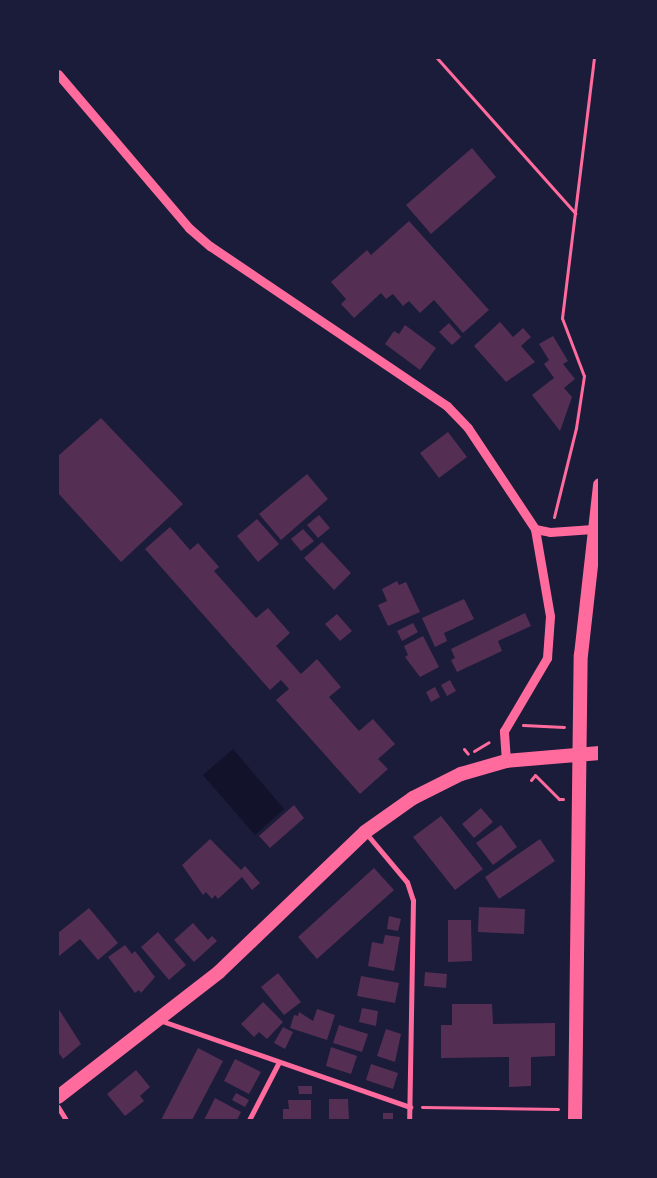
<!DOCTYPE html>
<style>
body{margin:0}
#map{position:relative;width:657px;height:1178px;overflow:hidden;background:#1b1b3a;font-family:Arial,sans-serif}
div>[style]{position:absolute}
.water>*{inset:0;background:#12122b}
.building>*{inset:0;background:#542f53}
.path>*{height:3px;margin:-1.5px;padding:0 1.5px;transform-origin:1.5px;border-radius:1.5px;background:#ff6b9d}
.minor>*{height:5px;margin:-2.5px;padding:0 2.5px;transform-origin:2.5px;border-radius:2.5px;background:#ff6b9d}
.tertiary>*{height:9px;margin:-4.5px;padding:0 4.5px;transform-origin:4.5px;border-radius:4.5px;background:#ff6b9d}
.trunk>*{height:14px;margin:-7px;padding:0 7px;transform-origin:7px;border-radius:7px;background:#ff6b9d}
span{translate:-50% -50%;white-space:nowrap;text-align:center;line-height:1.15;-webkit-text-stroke:4px #1b1b3a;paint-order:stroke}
.frame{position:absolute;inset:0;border:59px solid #1b1b3a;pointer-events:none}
</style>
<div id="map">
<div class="water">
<i style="clip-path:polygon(233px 749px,284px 809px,255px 835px,203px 775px)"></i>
</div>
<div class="building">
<i style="clip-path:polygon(472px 148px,496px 177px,431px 234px,406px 205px)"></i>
<i style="clip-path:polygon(409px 221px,489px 310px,463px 333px,434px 300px,420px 313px,409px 301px,403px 306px,393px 294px,386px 299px,381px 293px,354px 318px,341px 304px,346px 299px,331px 282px,367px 250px,371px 255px)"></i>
<i style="clip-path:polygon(500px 322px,513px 337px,523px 328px,531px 337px,521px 346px,535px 362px,506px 382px,474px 346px)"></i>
<i style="clip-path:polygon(449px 323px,461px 337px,452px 345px,439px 332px)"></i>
<i style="clip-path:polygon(405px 325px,436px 348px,420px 370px,385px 344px,394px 331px,399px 334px)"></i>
<i style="clip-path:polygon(553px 336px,568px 361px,563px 364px,575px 379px,564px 388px,572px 397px,560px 431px,532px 395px,554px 378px,544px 364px,549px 360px,539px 344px)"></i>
<i style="clip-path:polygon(101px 418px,183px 504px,121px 562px,58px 493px,58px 456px)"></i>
<i style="clip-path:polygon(448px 432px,467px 457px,439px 478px,420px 453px)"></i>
<i style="clip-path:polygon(307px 474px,328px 499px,281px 540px,259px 514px)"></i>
<i style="clip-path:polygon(319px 515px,330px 528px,318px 538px,307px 525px)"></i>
<i style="clip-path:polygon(257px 519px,279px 544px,258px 562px,237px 536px)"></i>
<i style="clip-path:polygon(170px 527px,190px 550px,198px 543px,219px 567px,214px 571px,256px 618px,268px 608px,290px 633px,276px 646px,301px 674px,317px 659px,341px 687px,329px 697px,359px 731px,373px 719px,395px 744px,378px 759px,388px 769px,360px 794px,276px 700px,289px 689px,281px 680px,270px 690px,145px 549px)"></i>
<i style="clip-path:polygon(303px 529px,314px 541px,301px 551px,291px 539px)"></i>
<i style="clip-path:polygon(322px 542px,351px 573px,334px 590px,304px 558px)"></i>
<i style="clip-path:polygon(397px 581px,399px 585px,406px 582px,420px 612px,388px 626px,378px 605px,387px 601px,382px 589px)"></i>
<i style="clip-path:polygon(464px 599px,474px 619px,444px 633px,447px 641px,435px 647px,422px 618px)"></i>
<i style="clip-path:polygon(525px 613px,531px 626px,498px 641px,502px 651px,457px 672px,451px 660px,455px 658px,451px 649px)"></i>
<i style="clip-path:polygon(337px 614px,352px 631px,340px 641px,325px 624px)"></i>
<i style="clip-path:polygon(413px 623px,418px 632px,402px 641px,397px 631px)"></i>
<i style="clip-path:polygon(423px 636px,439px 667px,420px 677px,405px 657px,408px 655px,404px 646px)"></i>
<i style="clip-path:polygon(450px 680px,456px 691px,447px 696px,441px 685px)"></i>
<i style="clip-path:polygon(435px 687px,440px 697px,431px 702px,426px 692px)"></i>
<i style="clip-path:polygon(294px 805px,304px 818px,270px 848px,259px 836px)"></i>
<i style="clip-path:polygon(481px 808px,493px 822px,474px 838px,462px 824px)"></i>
<i style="clip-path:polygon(441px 816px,483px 869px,455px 890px,413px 837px)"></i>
<i style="clip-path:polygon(501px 825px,517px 847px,493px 865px,476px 843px)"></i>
<i style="clip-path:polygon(210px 839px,241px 870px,245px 866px,260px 883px,252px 890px,242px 877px,218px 899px,215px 895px,212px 899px,206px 892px,203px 895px,182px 865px)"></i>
<i style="clip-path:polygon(540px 839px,555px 861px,499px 899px,485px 877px)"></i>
<i style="clip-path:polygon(374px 868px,394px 890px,317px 959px,298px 937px)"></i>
<i style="clip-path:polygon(479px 907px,525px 909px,524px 934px,478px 932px)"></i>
<i style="clip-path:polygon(89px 908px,118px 943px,98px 960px,80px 939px,59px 956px,58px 933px)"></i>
<i style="clip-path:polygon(389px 916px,401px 919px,398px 931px,387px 929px)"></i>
<i style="clip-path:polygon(448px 920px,471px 920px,472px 961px,448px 962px)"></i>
<i style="clip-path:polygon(193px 923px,208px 940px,212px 936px,217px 941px,194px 962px,174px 940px)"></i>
<i style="clip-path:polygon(158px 932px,186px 965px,169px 980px,141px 947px)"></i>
<i style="clip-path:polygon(385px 935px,400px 937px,394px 971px,368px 966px,372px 942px,383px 944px)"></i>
<i style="clip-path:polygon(125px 945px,132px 954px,135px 951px,155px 977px,141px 993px,139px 990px,135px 993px,108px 957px)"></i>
<i style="clip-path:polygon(425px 972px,447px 974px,446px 988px,424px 986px)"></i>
<i style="clip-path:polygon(278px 973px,301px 1002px,284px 1015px,261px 987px)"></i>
<i style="clip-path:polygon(361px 976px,399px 983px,395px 1003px,357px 996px)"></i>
<i style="clip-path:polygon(263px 1002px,283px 1022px,267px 1039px,259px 1032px,254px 1037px,241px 1024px)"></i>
<i style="clip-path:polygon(452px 1004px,492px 1004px,493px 1024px,555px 1023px,555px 1056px,531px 1057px,531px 1086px,509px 1087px,509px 1057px,441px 1058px,441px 1025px,452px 1025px)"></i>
<i style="clip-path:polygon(58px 1008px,81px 1044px,63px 1059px,58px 1052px)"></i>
<i style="clip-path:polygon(362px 1008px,378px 1011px,376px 1026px,359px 1022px)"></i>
<i style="clip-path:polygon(317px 1009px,335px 1015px,327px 1040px,290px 1028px,294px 1015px,298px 1016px,299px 1012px,313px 1021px)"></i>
<i style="clip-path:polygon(339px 1025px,368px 1034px,362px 1052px,333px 1043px)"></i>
<i style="clip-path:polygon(283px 1027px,293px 1032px,285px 1049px,274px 1043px)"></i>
<i style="clip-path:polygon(386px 1029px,401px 1034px,395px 1062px,377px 1056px)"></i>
<i style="clip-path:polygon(331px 1047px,357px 1056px,351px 1074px,326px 1066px)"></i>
<i style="clip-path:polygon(198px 1048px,223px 1061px,192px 1120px,161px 1120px)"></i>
<i style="clip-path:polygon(235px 1059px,261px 1072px,249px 1094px,224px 1081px)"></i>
<i style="clip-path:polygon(371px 1064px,398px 1073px,393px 1089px,366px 1080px)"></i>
<i style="clip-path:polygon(136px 1070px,150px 1087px,140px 1096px,144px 1101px,125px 1116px,107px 1094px)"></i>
<i style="clip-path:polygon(298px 1086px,312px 1086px,312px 1094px,299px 1094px)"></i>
<i style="clip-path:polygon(236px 1093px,249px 1100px,245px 1107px,232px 1100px)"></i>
<i style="clip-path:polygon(215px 1098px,241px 1112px,237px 1120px,204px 1120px)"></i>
<i style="clip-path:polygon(329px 1099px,348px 1099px,349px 1120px,329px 1120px)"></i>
<i style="clip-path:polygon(288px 1100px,311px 1100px,311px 1120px,283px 1120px,283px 1109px,289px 1109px)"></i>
<i style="clip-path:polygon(383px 1113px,393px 1113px,393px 1120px,383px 1120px)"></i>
</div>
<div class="path">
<i style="left:437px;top:58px;width:208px;rotate:48.3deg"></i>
<i style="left:554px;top:517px;width:92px;rotate:-76.1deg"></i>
<i style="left:576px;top:428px;width:53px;rotate:-81.3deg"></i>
<i style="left:584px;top:376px;width:62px;rotate:-110.8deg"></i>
<i style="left:562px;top:318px;width:262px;rotate:-83deg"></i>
<i style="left:523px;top:725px;width:41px;rotate:2.8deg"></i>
<i style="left:464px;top:749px;width:6px;rotate:51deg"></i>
<i style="left:474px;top:751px;width:17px;rotate:-31deg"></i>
<i style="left:531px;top:780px;width:6px;rotate:-51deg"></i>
<i style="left:535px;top:775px;width:34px;rotate:45deg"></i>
<i style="left:559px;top:799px;width:4px"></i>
<i style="left:422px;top:1107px;width:136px;rotate:0.8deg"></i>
</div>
<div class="minor">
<i style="left:365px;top:832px;width:65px;rotate:50deg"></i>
<i style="left:407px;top:882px;width:19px;rotate:72deg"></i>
<i style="left:413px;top:900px;width:220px;rotate:91deg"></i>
<i style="left:159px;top:1020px;width:266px;rotate:19.1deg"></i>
<i style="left:58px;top:1107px;width:15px;rotate:58deg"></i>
<i style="left:249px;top:1120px;width:65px;rotate:-62.7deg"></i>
</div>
<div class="tertiary">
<i style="left:58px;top:74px;width:202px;rotate:49.6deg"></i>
<i style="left:189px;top:228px;width:28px;rotate:41deg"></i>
<i style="left:210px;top:246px;width:286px;rotate:34deg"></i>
<i style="left:447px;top:406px;width:30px;rotate:46deg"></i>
<i style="left:468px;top:428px;width:121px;rotate:56.4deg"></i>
<i style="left:535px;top:529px;width:15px;rotate:11deg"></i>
<i style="left:550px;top:532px;width:43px;rotate:-4deg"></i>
<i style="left:506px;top:761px;width:30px;rotate:-94deg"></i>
<i style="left:504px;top:731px;width:85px;rotate:-59.5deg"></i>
<i style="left:547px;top:658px;width:42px;rotate:-85.9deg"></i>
<i style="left:550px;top:616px;width:88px;rotate:-99.8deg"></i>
</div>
<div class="trunk">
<i style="left:58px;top:1097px;width:204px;rotate:-37.8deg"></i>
<i style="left:219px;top:972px;width:202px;rotate:-43.8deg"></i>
<i style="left:365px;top:832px;width:59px;rotate:-35.3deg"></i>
<i style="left:413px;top:798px;width:54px;rotate:-26.6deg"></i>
<i style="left:461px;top:774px;width:47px;rotate:-16.1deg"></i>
<i style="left:506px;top:761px;width:94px;rotate:-4.9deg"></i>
<i style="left:575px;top:1120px;width:465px;rotate:-89.3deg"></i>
<i style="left:581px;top:655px;width:171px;rotate:-83.6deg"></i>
</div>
<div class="frame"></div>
</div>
